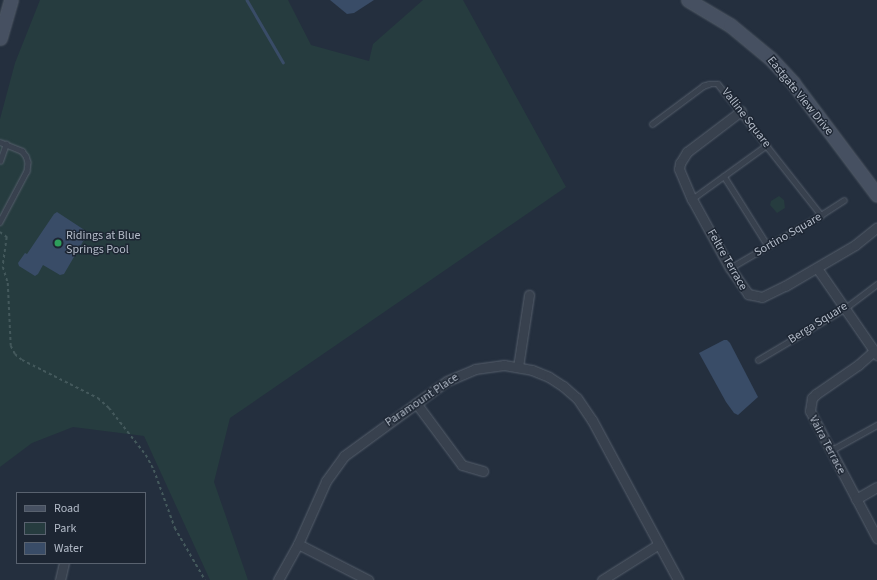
<!DOCTYPE html>
<style>
body{margin:0}
#map{position:relative;width:877px;height:580px;overflow:hidden;background:#242f3e;font-family:"Source Sans 3",sans-serif}
div>[style]{position:absolute}
.green>*{inset:0;background:#263c3f}
.water>*{inset:0;background:#394c67}
.stream>*{height:2.5px;margin:-1.25px;padding:0 1.25px;transform-origin:1.25px;border-radius:1.25px;background:#394c67}
.path>*{height:1.5px;margin-top:-0.75px;transform-origin:0;background:repeating-linear-gradient(90deg,#44595c 0 3px,transparent 0 6px)}
.roads{filter:drop-shadow(0 0 1px #565f6c) drop-shadow(0 0 1px #565f6c)}
.lane>*{height:4.5px;margin:-2.25px;padding:0 2.25px;transform-origin:2.25px;border-radius:2.25px;background:#38414e}
.street>*{height:9px;margin:-4.5px;padding:0 4.5px;transform-origin:4.5px;border-radius:4.5px;background:#38414e}
.secondary>*{height:13px;margin:-6.5px;padding:0 6.5px;transform-origin:6.5px;border-radius:6.5px;background:#465061}
.dots>*{width:11px;height:11px;translate:-50% -50%;box-sizing:border-box;border:2px solid #1d2633;border-radius:50%}
span{translate:-50% -50%;white-space:nowrap;text-align:center;line-height:1.15;-webkit-text-stroke:3px #1d2633;paint-order:stroke}
.street-label{font-size:12px;color:#b4bcc9}
.poi-label{font-size:12px;color:#b4bcc9}
.left{translate:0 -50%;text-align:left}
.legend{position:absolute;left:16px;top:492px;width:130px;height:72px;box-sizing:border-box;background:#1d2633;border:1px solid #59626f;margin:0;padding:5px 7px;list-style:none;font-size:12px;color:#b4bcc9}
.legend li{display:flex;align-items:center;gap:8px;height:20px}
.legend b{width:20px;border:1px solid #59626f}
</style>
<div id="map">
<div class="green">
<i style="clip-path:polygon(40px 0,288px 0,311px 45px,369px 61px,373px 44px,423px 0,463px 0,566px 187px,230px 418px,214px 482px,248px 580px,210px 580px,144px 436px,73px 427px,32px 443px,0 467px,0 119px,15px 63px)"></i>
<i style="clip-path:polygon(779px 196px,784px 200px,785px 208px,777px 213px,770px 205px,771px 201px)"></i>
</div>
<div class="water">
<i style="clip-path:polygon(330px 0,374px 0,354px 13px,347px 14px)"></i>
<i style="clip-path:polygon(57px 212px,86px 231px,88px 233px,64px 274px,60px 275px,43px 265px,38px 274px,35px 276px,19px 266px,18px 263px,25px 253px,27px 254px,54px 214px)"></i>
<i style="clip-path:polygon(724px 340px,727px 340px,730px 343px,758px 397px,738px 415px,734px 413px,726px 402px,699px 353px)"></i>
</div>
<div class="stream">
<i style="left:247px;top:0;width:72px;rotate:59.9deg"></i>
</div>
<div class="path">
<i style="left:0;top:232px;width:9px;rotate:36deg"></i>
<i style="left:7px;top:237px;width:30px;rotate:98deg"></i>
<i style="left:3px;top:267px;width:17px;rotate:73deg"></i>
<i style="left:8px;top:283px;width:63px;rotate:87.3deg"></i>
<i style="left:11px;top:346px;width:9px;rotate:63deg"></i>
<i style="left:15px;top:354px;width:9px;rotate:41deg"></i>
<i style="left:22px;top:360px;width:85px;rotate:26.6deg"></i>
<i style="left:98px;top:398px;width:15px;rotate:42deg"></i>
<i style="left:109px;top:408px;width:60px;rotate:51.8deg"></i>
<i style="left:146px;top:455px;width:17px;rotate:62deg"></i>
<i style="left:154px;top:470px;width:62px;rotate:70.1deg"></i>
<i style="left:175px;top:528px;width:60px;rotate:60deg"></i>
</div>
<div class="roads">
<div class="lane">
<i style="left:652px;top:124px;width:64px;rotate:-36.7deg"></i>
<i style="left:703px;top:86px;width:6px;rotate:-18deg"></i>
<i style="left:709px;top:84px;width:9px"></i>
<i style="left:718px;top:84px;width:167px;rotate:51.8deg"></i>
<i style="left:0;top:142px;width:24px;rotate:22deg"></i>
<i style="left:22px;top:151px;width:6px;rotate:51deg"></i>
<i style="left:26px;top:156px;width:6px;rotate:72deg"></i>
<i style="left:28px;top:162px;width:9px;rotate:96deg"></i>
<i style="left:27px;top:171px;width:58px;rotate:117.9deg"></i>
<i style="left:0;top:161px;width:18px;rotate:-71deg"></i>
<i style="left:724px;top:176px;width:83px;rotate:57.8deg"></i>
<i style="left:692px;top:199px;width:92px;rotate:-35.8deg"></i>
<i style="left:730px;top:268px;width:105px;rotate:-30.2deg"></i>
<i style="left:821px;top:215px;width:27px;rotate:-33deg"></i>
<i style="left:758px;top:360px;width:100px;rotate:-30.7deg"></i>
<i style="left:844px;top:309px;width:41px;rotate:-37.1deg"></i>
<i style="left:830px;top:451px;width:54px;rotate:-29deg"></i>
</div>
<div class="street">
<i style="left:741px;top:111px;width:68px;rotate:142.8deg"></i>
<i style="left:687px;top:152px;width:13px;rotate:122deg"></i>
<i style="left:680px;top:163px;width:6px;rotate:99deg"></i>
<i style="left:679px;top:169px;width:33px;rotate:67deg"></i>
<i style="left:692px;top:199px;width:79px;rotate:61.2deg"></i>
<i style="left:730px;top:268px;width:32px;rotate:55deg"></i>
<i style="left:748px;top:294px;width:14px;rotate:12deg"></i>
<i style="left:762px;top:297px;width:25px;rotate:-26deg"></i>
<i style="left:785px;top:286px;width:81px;rotate:-30.4deg"></i>
<i style="left:855px;top:245px;width:28px;rotate:-39deg"></i>
<i style="left:817px;top:268px;width:106px;rotate:55.4deg"></i>
<i style="left:874px;top:351px;width:21px;rotate:139deg"></i>
<i style="left:858px;top:365px;width:51px;rotate:145.4deg"></i>
<i style="left:816px;top:394px;width:6px;rotate:135deg"></i>
<i style="left:812px;top:398px;width:13px;rotate:99deg"></i>
<i style="left:810px;top:411px;width:144px;rotate:62.2deg"></i>
<i style="left:518px;top:367px;width:73px;rotate:-81.3deg"></i>
<i style="left:416px;top:403px;width:77px;rotate:53.4deg"></i>
<i style="left:462px;top:465px;width:22px;rotate:16deg"></i>
<i style="left:856px;top:499px;width:24px;rotate:-30deg"></i>
<i style="left:298px;top:544px;width:79px;rotate:27.2deg"></i>
<i style="left:60px;top:580px;width:17px;rotate:-77deg"></i>
<i style="left:278px;top:580px;width:41px;rotate:-60.9deg"></i>
<i style="left:298px;top:544px;width:69px;rotate:-66deg"></i>
<i style="left:326px;top:481px;width:31px;rotate:-54deg"></i>
<i style="left:344px;top:456px;width:127px;rotate:-36.1deg"></i>
<i style="left:447px;top:381px;width:30px;rotate:-23deg"></i>
<i style="left:475px;top:369px;width:29px;rotate:-8deg"></i>
<i style="left:504px;top:365px;width:28px;rotate:10deg"></i>
<i style="left:532px;top:370px;width:18px;rotate:22deg"></i>
<i style="left:549px;top:377px;width:17px;rotate:33deg"></i>
<i style="left:563px;top:386px;width:18px;rotate:41deg"></i>
<i style="left:577px;top:398px;width:27px;rotate:56deg"></i>
<i style="left:592px;top:420px;width:182px;rotate:61.7deg"></i>
<i style="left:602px;top:580px;width:67px;rotate:-32.3deg"></i>
</div>
<div class="secondary">
<i style="left:688px;top:0;width:49px;rotate:30.8deg"></i>
<i style="left:730px;top:25px;width:53px;rotate:39.7deg"></i>
<i style="left:771px;top:59px;width:33px;rotate:47deg"></i>
<i style="left:793px;top:83px;width:140px;rotate:53.1deg"></i>
<i style="left:0;top:38px;width:40px;rotate:-74deg"></i>
</div>
</div>
<div class="dots">
<i style="left:58px;top:243px;background:#2e9e5b"></i>
</div>
<div class="street-label">
<span style="left:800px;top:96px;rotate:51deg">Eastgate View Drive</span>
<span style="left:746px;top:118px;rotate:52deg">Valline Square</span>
<span style="left:788px;top:235px;rotate:-30deg">Sortino Square</span>
<span style="left:727px;top:260px;rotate:60deg">Feltre Terrace</span>
<span style="left:818px;top:323px;rotate:-32deg">Berga Square</span>
<span style="left:422px;top:400px;rotate:-34deg">Paramount Place</span>
<span style="left:827px;top:445px;rotate:62deg">Vaira Terrace</span>
</div>
<div class="poi-label">
<span class="left" style="left:66px;top:243px">Ridings at Blue<br>Springs Pool</span>
</div>
<ul class="legend">
<li><b style="height:5px;background:#465061"></b>Road</li>
<li><b style="height:11px;background:#263c3f"></b>Park</li>
<li><b style="height:11px;background:#394c67"></b>Water</li>
</ul>
</div>
